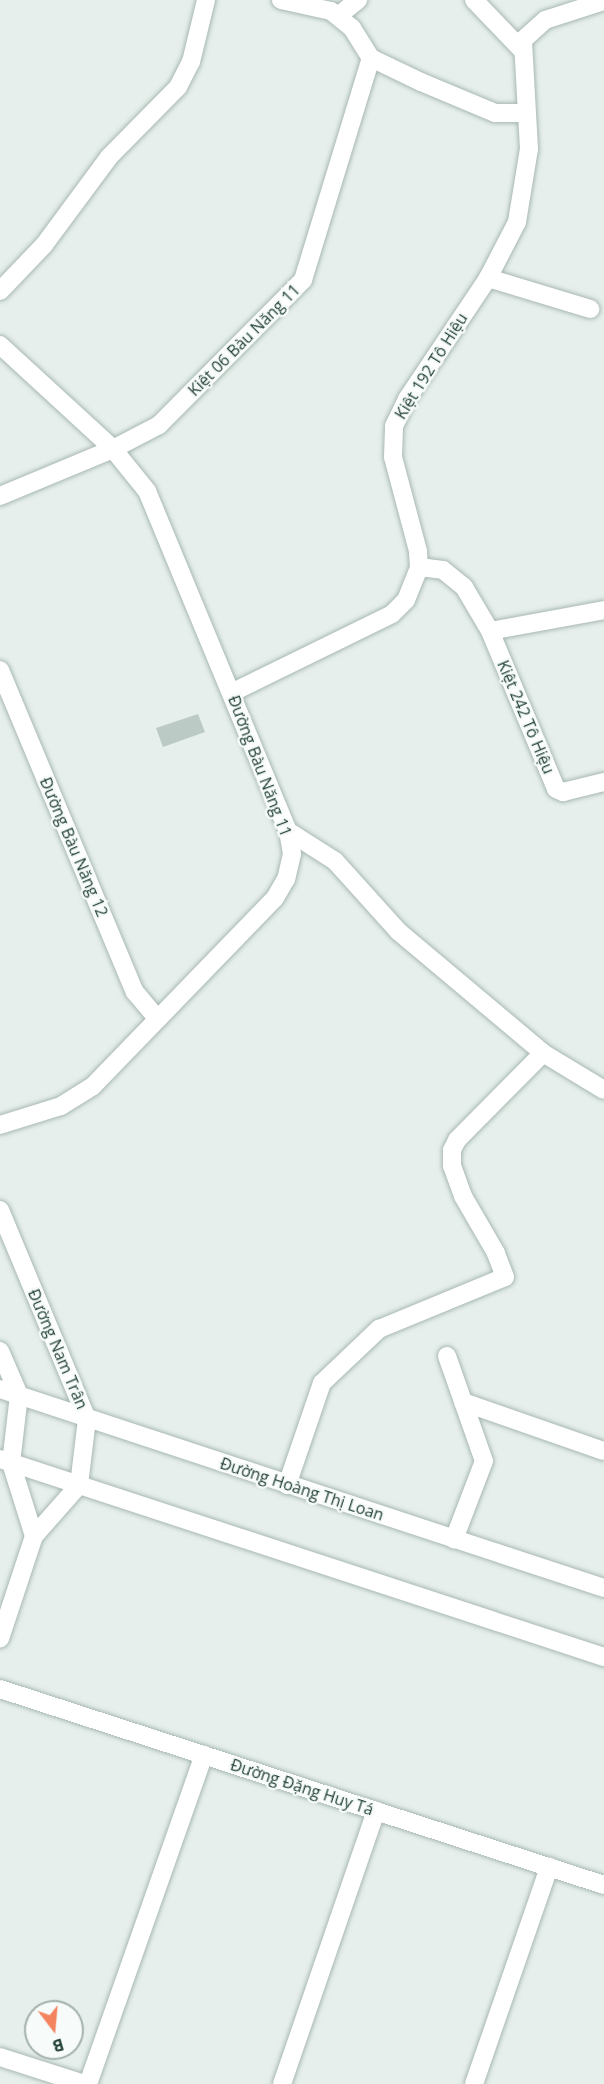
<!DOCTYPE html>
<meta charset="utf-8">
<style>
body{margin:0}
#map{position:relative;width:604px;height:2084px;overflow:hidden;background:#e6efeb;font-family:"Open Sans",sans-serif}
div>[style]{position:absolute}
.building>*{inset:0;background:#bbcac4}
.roads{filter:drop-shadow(0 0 2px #a8b8b2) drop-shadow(0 0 2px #a8b8b2)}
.minor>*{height:18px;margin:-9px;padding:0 9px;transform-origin:9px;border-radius:9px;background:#fff}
.tertiary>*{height:18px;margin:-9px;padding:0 9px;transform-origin:9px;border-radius:9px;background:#fff}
.secondary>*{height:18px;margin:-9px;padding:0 9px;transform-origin:9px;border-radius:9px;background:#fff}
span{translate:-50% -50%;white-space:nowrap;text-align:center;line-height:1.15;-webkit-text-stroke:5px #f7fbf9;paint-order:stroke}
.street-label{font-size:16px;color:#24423a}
.north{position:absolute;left:24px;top:2000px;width:60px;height:60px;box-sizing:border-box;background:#f7fbf9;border:2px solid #a3b1ad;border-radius:50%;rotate:164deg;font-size:16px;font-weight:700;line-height:24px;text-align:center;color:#24423a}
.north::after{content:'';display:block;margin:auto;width:21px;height:27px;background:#f4845f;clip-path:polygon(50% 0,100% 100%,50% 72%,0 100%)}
</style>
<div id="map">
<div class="building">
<i style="clip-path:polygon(198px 714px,205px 732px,163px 747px,156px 728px)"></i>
</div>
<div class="roads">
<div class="minor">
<i style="left:281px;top:0;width:51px;rotate:12.4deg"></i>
<i style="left:331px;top:11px;width:27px;rotate:39deg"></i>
<i style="left:352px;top:28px;width:36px;rotate:58deg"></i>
<i style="left:371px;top:58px;width:55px;rotate:25.6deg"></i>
<i style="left:421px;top:82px;width:80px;rotate:22.7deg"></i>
<i style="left:495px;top:113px;width:31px"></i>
<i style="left:474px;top:0;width:68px;rotate:46.2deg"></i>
<i style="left:338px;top:16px;width:26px;rotate:-39deg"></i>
<i style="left:488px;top:278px;width:107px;rotate:16.9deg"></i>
<i style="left:0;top:291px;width:64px;rotate:-46.3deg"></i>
<i style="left:44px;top:245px;width:109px;rotate:-53.5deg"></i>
<i style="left:109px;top:157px;width:98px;rotate:-45.4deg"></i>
<i style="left:178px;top:87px;width:28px;rotate:-63deg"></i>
<i style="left:191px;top:62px;width:64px;rotate:-76.4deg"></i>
<i style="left:0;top:345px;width:154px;rotate:42.6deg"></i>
<i style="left:113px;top:449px;width:54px;rotate:51deg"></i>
<i style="left:147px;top:491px;width:368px;rotate:67.5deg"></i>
<i style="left:288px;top:831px;width:23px;rotate:80deg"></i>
<i style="left:292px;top:854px;width:26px;rotate:103deg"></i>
<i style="left:286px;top:879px;width:22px;rotate:120deg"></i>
<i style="left:275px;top:898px;width:262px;rotate:134.1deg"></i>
<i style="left:93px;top:1086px;width:38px;rotate:148deg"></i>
<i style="left:61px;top:1106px;width:64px;rotate:162.7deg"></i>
<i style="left:0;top:496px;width:122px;rotate:-22.6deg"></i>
<i style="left:113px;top:449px;width:52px;rotate:-27.6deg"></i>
<i style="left:159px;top:425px;width:204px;rotate:-45.2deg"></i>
<i style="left:303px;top:280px;width:232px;rotate:-73deg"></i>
<i style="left:419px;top:567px;width:24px;rotate:7deg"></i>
<i style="left:443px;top:570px;width:27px;rotate:39deg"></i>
<i style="left:464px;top:587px;width:51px;rotate:59.4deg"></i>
<i style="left:490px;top:631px;width:171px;rotate:67.3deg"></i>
<i style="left:556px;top:789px;width:8px;rotate:23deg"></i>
<i style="left:563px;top:792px;width:42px;rotate:-13.7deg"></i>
<i style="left:490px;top:631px;width:116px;rotate:-10.4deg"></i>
<i style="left:0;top:670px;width:349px;rotate:67.3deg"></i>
<i style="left:135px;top:992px;width:35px;rotate:50deg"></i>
<i style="left:231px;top:693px;width:179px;rotate:-26.1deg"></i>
<i style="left:392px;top:614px;width:20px;rotate:-45deg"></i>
<i style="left:406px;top:600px;width:35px;rotate:-68deg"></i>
<i style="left:419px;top:567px;width:16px;rotate:-94deg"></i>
<i style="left:418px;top:551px;width:97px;rotate:-104.9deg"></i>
<i style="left:393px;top:457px;width:31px;rotate:-88deg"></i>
<i style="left:394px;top:426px;width:30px;rotate:-64deg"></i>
<i style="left:407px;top:399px;width:146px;rotate:-56.2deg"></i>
<i style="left:488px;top:278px;width:63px;rotate:-62.6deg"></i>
<i style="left:517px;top:222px;width:74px;rotate:-80.7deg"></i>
<i style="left:529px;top:149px;width:109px;rotate:-93.2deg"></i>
<i style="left:523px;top:40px;width:30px;rotate:-42deg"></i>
<i style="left:545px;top:20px;width:62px;rotate:-17.9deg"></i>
<i style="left:288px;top:831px;width:56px;rotate:32.6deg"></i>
<i style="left:335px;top:861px;width:96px;rotate:48deg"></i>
<i style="left:399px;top:932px;width:188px;rotate:40deg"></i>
<i style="left:543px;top:1053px;width:71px;rotate:31.2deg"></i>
<i style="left:447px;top:1356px;width:111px;rotate:70.6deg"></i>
<i style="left:484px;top:1461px;width:84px;rotate:111deg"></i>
<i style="left:463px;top:1402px;width:149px;rotate:19.2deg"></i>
<i style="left:287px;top:1485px;width:108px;rotate:-71.1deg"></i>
<i style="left:322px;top:1383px;width:79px;rotate:-43.5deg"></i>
<i style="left:379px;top:1329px;width:136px;rotate:-22.4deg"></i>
<i style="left:505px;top:1277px;width:26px;rotate:-111deg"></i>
<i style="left:496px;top:1253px;width:66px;rotate:-120.1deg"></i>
<i style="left:463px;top:1196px;width:32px;rotate:-110deg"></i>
<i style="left:452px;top:1166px;width:16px;rotate:-90deg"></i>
<i style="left:452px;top:1150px;width:11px;rotate:-63deg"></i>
<i style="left:457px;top:1140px;width:122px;rotate:-45.3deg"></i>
<i style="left:0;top:1689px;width:635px;rotate:17.98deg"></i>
<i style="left:0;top:2057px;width:88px;rotate:17.8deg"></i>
<i style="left:88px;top:2084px;width:349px;rotate:-70.6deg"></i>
<i style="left:282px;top:2084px;width:289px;rotate:-71deg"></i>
<i style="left:474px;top:2084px;width:230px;rotate:-70.9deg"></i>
</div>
<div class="tertiary">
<i style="left:0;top:1210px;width:226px;rotate:67.4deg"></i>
<i style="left:87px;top:1419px;width:66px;rotate:96.9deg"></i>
<i style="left:79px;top:1485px;width:68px;rotate:131.4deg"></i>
<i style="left:34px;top:1536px;width:108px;rotate:108.3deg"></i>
<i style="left:0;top:1351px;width:48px;rotate:66.6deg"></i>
<i style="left:19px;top:1395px;width:68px;rotate:96.7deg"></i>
<i style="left:11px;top:1463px;width:77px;rotate:72.5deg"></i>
</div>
<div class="secondary">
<i style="left:0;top:1389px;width:636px;rotate:18.24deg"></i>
<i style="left:0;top:1459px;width:636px;rotate:18.15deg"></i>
</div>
</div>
<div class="street-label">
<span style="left:244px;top:340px;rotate:-45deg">Kiệt 06 Bàu Năng 11</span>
<span style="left:431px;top:366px;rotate:-58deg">Kiệt 192 Tô Hiệu</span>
<span style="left:526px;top:717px;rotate:67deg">Kiệt 242 Tô Hiệu</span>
<span style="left:260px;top:766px;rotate:69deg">Đường Bàu Năng 11</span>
<span style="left:74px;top:847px;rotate:67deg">Đường Bàu Năng 12</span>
<span style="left:58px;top:1349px;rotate:67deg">Đường Nam Trân</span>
<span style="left:302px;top:1489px;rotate:18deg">Đường Hoàng Thị Loan</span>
<span style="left:302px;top:1787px;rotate:18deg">Đường Đặng Huy Tá</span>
</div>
<div class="north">B</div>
</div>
